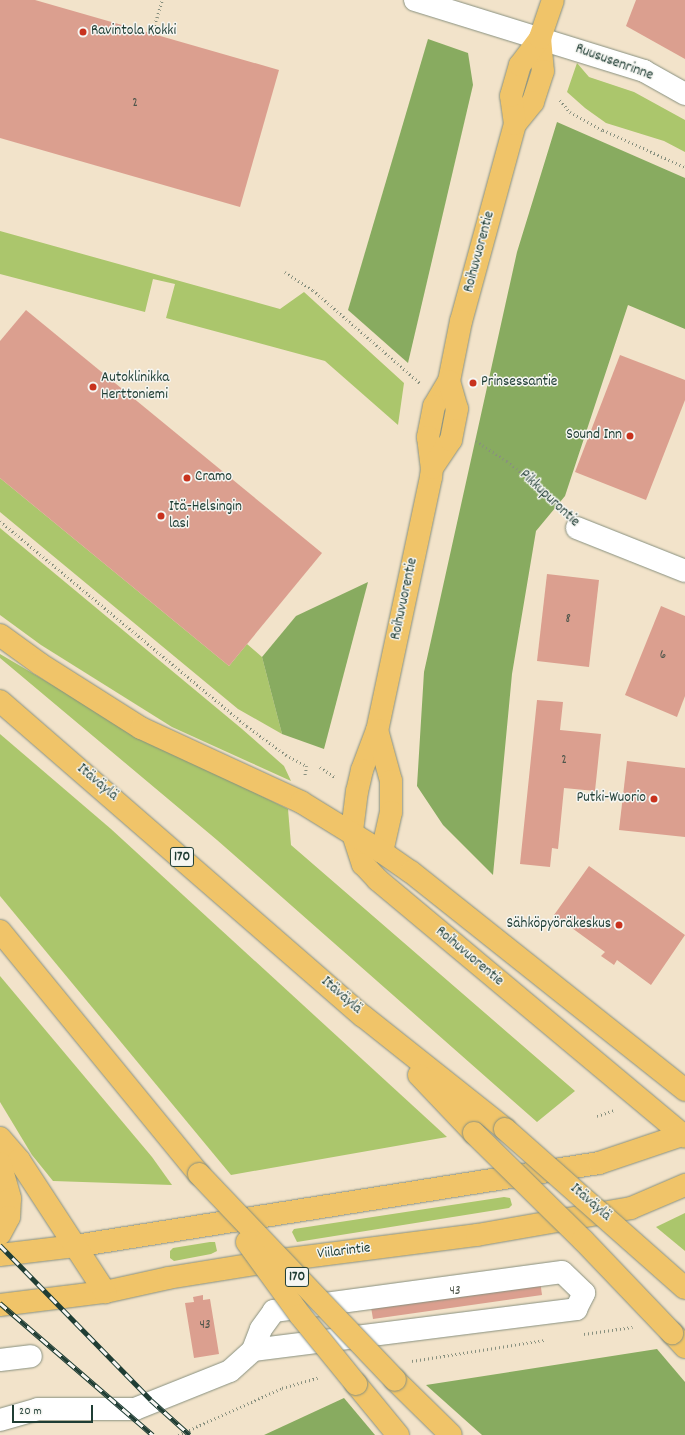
<!DOCTYPE html>
<meta charset="utf-8">
<style>
body{margin:0}
#map{position:relative;width:685px;height:1435px;overflow:hidden;background:#f2e3ca;font-family:Dekko,sans-serif}
div>[style]{position:absolute}
.green>*{inset:0;background:#abc66c}
.forest>*{inset:0;background:#88ab60}
.building>*{inset:0;background:#db9f8f}
.path>*{height:2.5px;margin-top:-1.25px;transform-origin:0;background:repeating-linear-gradient(90deg,#88907f 0 1px,transparent 0 4px)}
.roads{filter:drop-shadow(0 0 1px #88907f) drop-shadow(0 0 1px #88907f)}
.minor>*{height:22px;margin:-11px;padding:0 11px;transform-origin:11px;border-radius:11px;background:#fff}
.major>*{height:22px;margin:-11px;padding:0 11px;transform-origin:11px;border-radius:11px;background:#f0c469}
.highway>*{height:22px;margin:-11px;padding:0 11px;transform-origin:11px;border-radius:11px;background:#f0c469}
.rail>*{height:4.5px;margin-top:-2.25px;transform-origin:0;background:repeating-linear-gradient(90deg,#f6f6f2 0 9px,#1f3d34 0 18px);box-sizing:border-box;border-block:1px solid #1f3d34}
.bridges{filter:drop-shadow(0 0 1px #88907f) drop-shadow(0 0 1px #88907f)}
.highway-bridge>*{height:22px;margin:-11px;padding:0 11px;transform-origin:11px;border-radius:11px;background:#f0c469}
.dots>*{width:11px;height:11px;translate:-50% -50%;box-sizing:border-box;border:2px solid #f6f6f2;border-radius:50%}
span{translate:-50% -50%;white-space:nowrap;text-align:center;line-height:1.15;-webkit-text-stroke:3px #f6f6f2;paint-order:stroke}
.number-label{font-size:13px;color:#4e564b}
.number-label span{-webkit-text-stroke-width:0}
.shield-label span{padding:1px 3px;background:#f6f6f2;border:1px solid;border-radius:3px;-webkit-text-stroke-width:0}
.shield-label{font-size:14px;color:#1f3d34;font-weight:700}
.poi-label{font-size:15px;color:#1f3d34}
.left{translate:0 -50%;text-align:left}
.right{translate:-100% -50%;text-align:right}
.street-label{font-size:15px;color:#1f3d34}
.scale{position:absolute;left:12px;top:1405px;width:81px;height:18px;box-sizing:border-box;border:2px solid #1f3d34;border-top:0;padding-left:5px;font-size:12px;line-height:14px;white-space:nowrap;color:#1f3d34;-webkit-text-stroke:3px #f6f6f2;paint-order:stroke}
</style>
<div id="map">
<div class="green">
<i style="clip-path:polygon(577px 63px,589px 77px,634px 92px,685px 120px,685px 152px,664px 141px,606px 123px,585px 108px,567px 92px)"></i>
<i style="clip-path:polygon(0 231px,280px 309px,304px 292px,404px 383px,398px 425px,325px 361px,166px 318px,175px 284px,153px 279px,145px 312px,0 274px)"></i>
<i style="clip-path:polygon(0 478px,229px 666px,247px 644px,262px 657px,282px 734px,238px 709px,0 512px)"></i>
<i style="clip-path:polygon(0 528px,242px 729px,284px 766px,291px 781px,172px 727px,41px 645px,0 615px)"></i>
<i style="clip-path:polygon(0 654px,134px 733px,288px 809px,291px 845px,575px 1091px,537px 1122px,217px 840px,0 658px)"></i>
<i style="clip-path:polygon(0 734px,111px 829px,447px 1137px,231px 1175px,0 896px)"></i>
<i style="clip-path:polygon(0 976px,152px 1157px,172px 1185px,53px 1181px,32px 1155px,0 1102px)"></i>
<i style="clip-path:polygon(504px 1197px,510px 1198px,512px 1205px,509px 1208px,297px 1242px,292px 1232px,294px 1229px)"></i>
<i style="clip-path:polygon(685px 1213px,685px 1251px,656px 1227px)"></i>
<i style="clip-path:polygon(210px 1242px,215px 1242px,217px 1251px,211px 1254px,174px 1261px,170px 1258px,170px 1251px,173px 1248px)"></i>
</div>
<div class="forest">
<i style="clip-path:polygon(428px 39px,468px 53px,473px 85px,408px 363px,348px 310px)"></i>
<i style="clip-path:polygon(557px 122px,685px 178px,685px 329px,628px 305px,565px 496px,536px 531px,512px 674px,493px 875px,443px 825px,417px 786px,424px 672px,517px 252px)"></i>
<i style="clip-path:polygon(368px 582px,324px 749px,282px 734px,262px 657px,296px 616px)"></i>
<i style="clip-path:polygon(657px 1349px,685px 1382px,685px 1435px,482px 1435px,426px 1385px)"></i>
<i style="clip-path:polygon(344px 1398px,375px 1435px,264px 1435px)"></i>
</div>
<div class="building">
<i style="clip-path:polygon(0 0,35px 0,279px 70px,240px 207px,0 138px)"></i>
<i style="clip-path:polygon(636px 0,685px 0,685px 59px,626px 26px)"></i>
<i style="clip-path:polygon(26px 310px,322px 553px,229px 666px,0 478px,0 341px)"></i>
<i style="clip-path:polygon(620px 355px,685px 380px,685px 400px,646px 500px,575px 472px)"></i>
<i style="clip-path:polygon(547px 574px,599px 580px,589px 667px,537px 661px)"></i>
<i style="clip-path:polygon(661px 606px,685px 616px,685px 696px,677px 717px,625px 695px)"></i>
<i style="clip-path:polygon(537px 700px,563px 702px,560px 730px,601px 734px,595px 791px,564px 788px,558px 849px,552px 848px,550px 867px,520px 864px)"></i>
<i style="clip-path:polygon(627px 761px,685px 768px,685px 837px,619px 830px)"></i>
<i style="clip-path:polygon(589px 866px,685px 935px,651px 985px,617px 960px,614px 965px,601px 956px,605px 952px,554px 915px)"></i>
<i style="clip-path:polygon(538px 1265px,542px 1295px,373px 1319px,368px 1289px)"></i>
<i style="clip-path:polygon(203px 1295px,203px 1300px,210px 1299px,219px 1354px,194px 1358px,185px 1303px,194px 1302px,193px 1297px)"></i>
</div>
<div class="path">
<i style="left:152px;top:33px;width:34px;rotate:-73deg"></i>
<i style="left:560px;top:100px;width:16px;rotate:50deg"></i>
<i style="left:570px;top:112px;width:38px;rotate:29deg"></i>
<i style="left:603px;top:130px;width:90px;rotate:24.3deg"></i>
<i style="left:285px;top:272px;width:33px;rotate:33deg"></i>
<i style="left:313px;top:290px;width:142px;rotate:41deg"></i>
<i style="left:476px;top:441px;width:37px;rotate:33deg"></i>
<i style="left:507px;top:461px;width:40px;rotate:39deg"></i>
<i style="left:538px;top:486px;width:33px;rotate:47deg"></i>
<i style="left:0;top:521px;width:321px;rotate:39.7deg"></i>
<i style="left:247px;top:726px;width:49px;rotate:36.6deg"></i>
<i style="left:286px;top:755px;width:24px;rotate:28deg"></i>
<i style="left:307px;top:766px;width:10px;rotate:101deg"></i>
<i style="left:320px;top:767px;width:18px;rotate:34deg"></i>
<i style="left:597px;top:1116px;width:18px;rotate:-19deg"></i>
<i style="left:584px;top:1334px;width:49px;rotate:-8.3deg"></i>
<i style="left:412px;top:1361px;width:135px;rotate:-9deg"></i>
<i style="left:178px;top:1435px;width:114px;rotate:-24.3deg"></i>
<i style="left:282px;top:1388px;width:37px;rotate:-16deg"></i>
</div>
<div class="roads">
<div class="minor">
<i style="left:415px;top:0;width:240px;rotate:17.2deg"></i>
<i style="left:644px;top:71px;width:47px;rotate:29.3deg"></i>
<i style="left:577px;top:528px;width:116px;rotate:21.7deg"></i>
<i style="left:0;top:1360px;width:31px;rotate:-7deg"></i>
<i style="left:0;top:1420px;width:40px;rotate:-16deg"></i>
<i style="left:38px;top:1409px;width:97px"></i>
<i style="left:135px;top:1409px;width:102px;rotate:-21.8deg"></i>
<i style="left:230px;top:1371px;width:31px;rotate:-42deg"></i>
<i style="left:253px;top:1350px;width:326px;rotate:-7.2deg"></i>
<i style="left:576px;top:1309px;width:18px;rotate:-63deg"></i>
<i style="left:584px;top:1293px;width:30px;rotate:-136deg"></i>
<i style="left:562px;top:1272px;width:291px;rotate:172.3deg"></i>
<i style="left:274px;top:1311px;width:22px;rotate:126deg"></i>
<i style="left:261px;top:1329px;width:22px;rotate:111deg"></i>
</div>
<div class="major">
<i style="left:540px;top:38px;width:33px;rotate:85deg"></i>
<i style="left:543px;top:71px;width:33px;rotate:108deg"></i>
<i style="left:533px;top:102px;width:28px;rotate:129deg"></i>
<i style="left:515px;top:124px;width:204px;rotate:105.3deg"></i>
<i style="left:461px;top:321px;width:61px;rotate:101.3deg"></i>
<i style="left:449px;top:381px;width:29px;rotate:121deg"></i>
<i style="left:434px;top:406px;width:32px;rotate:101deg"></i>
<i style="left:428px;top:437px;width:31px;rotate:83deg"></i>
<i style="left:432px;top:468px;width:9px;rotate:96deg"></i>
<i style="left:431px;top:477px;width:259px;rotate:102deg"></i>
<i style="left:377px;top:730px;width:43px;rotate:110.6deg"></i>
<i style="left:362px;top:770px;width:22px;rotate:103deg"></i>
<i style="left:357px;top:791px;width:40px;rotate:97.1deg"></i>
<i style="left:352px;top:831px;width:35px;rotate:72deg"></i>
<i style="left:363px;top:864px;width:22px;rotate:47deg"></i>
<i style="left:378px;top:880px;width:400px;rotate:39.9deg"></i>
<i style="left:515px;top:124px;width:28px;rotate:-98deg"></i>
<i style="left:511px;top:96px;width:32px;rotate:-74deg"></i>
<i style="left:520px;top:65px;width:34px;rotate:-53deg"></i>
<i style="left:540px;top:38px;width:40px;rotate:-71.1deg"></i>
<i style="left:432px;top:468px;width:34px;rotate:-56deg"></i>
<i style="left:451px;top:440px;width:32px;rotate:-79deg"></i>
<i style="left:457px;top:409px;width:29px;rotate:-106deg"></i>
<i style="left:377px;top:730px;width:53px;rotate:74.6deg"></i>
<i style="left:391px;top:781px;width:31px;rotate:90deg"></i>
<i style="left:391px;top:812px;width:41px;rotate:102.7deg"></i>
<i style="left:382px;top:852px;width:35px;rotate:35deg"></i>
<i style="left:411px;top:872px;width:350px;rotate:38.5deg"></i>
<i style="left:0;top:1255px;width:76px;rotate:-6.8deg"></i>
<i style="left:75px;top:1246px;width:531px;rotate:-9deg"></i>
<i style="left:599px;top:1163px;width:91px;rotate:-18.6deg"></i>
<i style="left:0;top:1305px;width:106px;rotate:-7.1deg"></i>
<i style="left:105px;top:1292px;width:65px;rotate:-12.5deg"></i>
<i style="left:168px;top:1278px;width:114px;rotate:-9.1deg"></i>
<i style="left:281px;top:1260px;width:198px;rotate:-7.3deg"></i>
<i style="left:477px;top:1235px;width:156px;rotate:-9.9deg"></i>
<i style="left:631px;top:1208px;width:59px;rotate:-23.1deg"></i>
</div>
<div class="highway">
<i style="left:0;top:635px;width:49px;rotate:35.9deg"></i>
<i style="left:40px;top:664px;width:120px;rotate:32.4deg"></i>
<i style="left:141px;top:728px;width:176px;rotate:24.8deg"></i>
<i style="left:301px;top:802px;width:95px;rotate:31.7deg"></i>
<i style="left:0;top:701px;width:481px;rotate:41deg"></i>
<i style="left:363px;top:1016px;width:181px;rotate:38.5deg"></i>
<i style="left:0;top:931px;width:314px;rotate:50.7deg"></i>
<i style="left:419px;top:1075px;width:80px;rotate:46.5deg"></i>
<i style="left:0;top:1138px;width:29px;rotate:49deg"></i>
<i style="left:19px;top:1160px;width:158px;rotate:56.9deg"></i>
<i style="left:0;top:1163px;width:37px;rotate:74deg"></i>
<i style="left:10px;top:1199px;width:18px;rotate:93deg"></i>
<i style="left:9px;top:1217px;width:19px;rotate:118deg"></i>
<i style="left:672px;top:1333px;width:19px;rotate:47deg"></i>
<i style="left:395px;top:1380px;width:78px;rotate:44.5deg"></i>
<i style="left:356px;top:1384px;width:66px;rotate:50.5deg"></i>
</div>
</div>
<div class="rail">
<i style="left:0;top:1245px;width:216px;rotate:45.7deg"></i>
<i style="left:151px;top:1400px;width:52px;rotate:41.9deg"></i>
<i style="left:0;top:1303px;width:202px;rotate:40.8deg"></i>
</div>
<div class="bridges">
<div class="highway-bridge">
<i style="left:505px;top:1129px;width:240px;rotate:41.5deg"></i>
<i style="left:474px;top:1133px;width:153px;rotate:44.5deg"></i>
<i style="left:583px;top:1240px;width:129px;rotate:46.3deg"></i>
<i style="left:199px;top:1174px;width:284px;rotate:46.4deg"></i>
<i style="left:247px;top:1242px;width:90px;rotate:54deg"></i>
<i style="left:300px;top:1315px;width:89px;rotate:50.9deg"></i>
</div>
</div>
<div class="dots">
<i style="left:83px;top:32px;background:#c8321e"></i>
<i style="left:473px;top:383px;background:#c8321e"></i>
<i style="left:93px;top:387px;background:#c8321e"></i>
<i style="left:630px;top:436px;background:#c8321e"></i>
<i style="left:187px;top:478px;background:#c8321e"></i>
<i style="left:161px;top:516px;background:#c8321e"></i>
<i style="left:654px;top:799px;background:#c8321e"></i>
<i style="left:619px;top:925px;background:#c8321e"></i>
</div>
<div class="number-label">
<span style="left:135px;top:104px">2</span>
<span style="left:568px;top:620px">8</span>
<span style="left:663px;top:656px">6</span>
<span style="left:564px;top:761px">2</span>
<span style="left:455px;top:1292px">43</span>
<span style="left:205px;top:1326px">43</span>
</div>
<div class="shield-label">
<span style="left:182px;top:857px">170</span>
<span style="left:297px;top:1277px">170</span>
</div>
<div class="poi-label">
<span class="left" style="left:91px;top:32px">Ravintola Kokki</span>
<span class="left" style="left:101px;top:387px">Autoklinikka<br>Herttoniemi</span>
<span class="left" style="left:481px;top:383px">Prinsessantie</span>
<span class="right" style="left:622px;top:436px">Sound Inn</span>
<span class="left" style="left:195px;top:478px">Cramo</span>
<span class="left" style="left:169px;top:516px">Itä-Helsingin<br>lasi</span>
<span class="right" style="left:646px;top:799px">Putki-Wuorio</span>
<span class="right" style="left:611px;top:925px">Sähköpyöräkeskus</span>
</div>
<div class="street-label">
<span style="left:614px;top:63px;rotate:20deg">Ruususenrinne</span>
<span style="left:480px;top:252px;rotate:-75deg">Roihuvuorentie</span>
<span style="left:549px;top:499px;rotate:43deg">Pikkupurontie</span>
<span style="left:405px;top:599px;rotate:-78deg">Roihuvuorentie</span>
<span style="left:97px;top:783px;rotate:40deg">Itäväylä</span>
<span style="left:469px;top:957px;rotate:40deg">Roihuvuorentie</span>
<span style="left:341px;top:996px;rotate:41deg">Itäväylä</span>
<span style="left:590px;top:1203px;rotate:41deg">Itäväylä</span>
<span style="left:344px;top:1252px;rotate:-7deg">Viilarintie</span>
</div>
<div class="scale">20 m</div>
</div>
